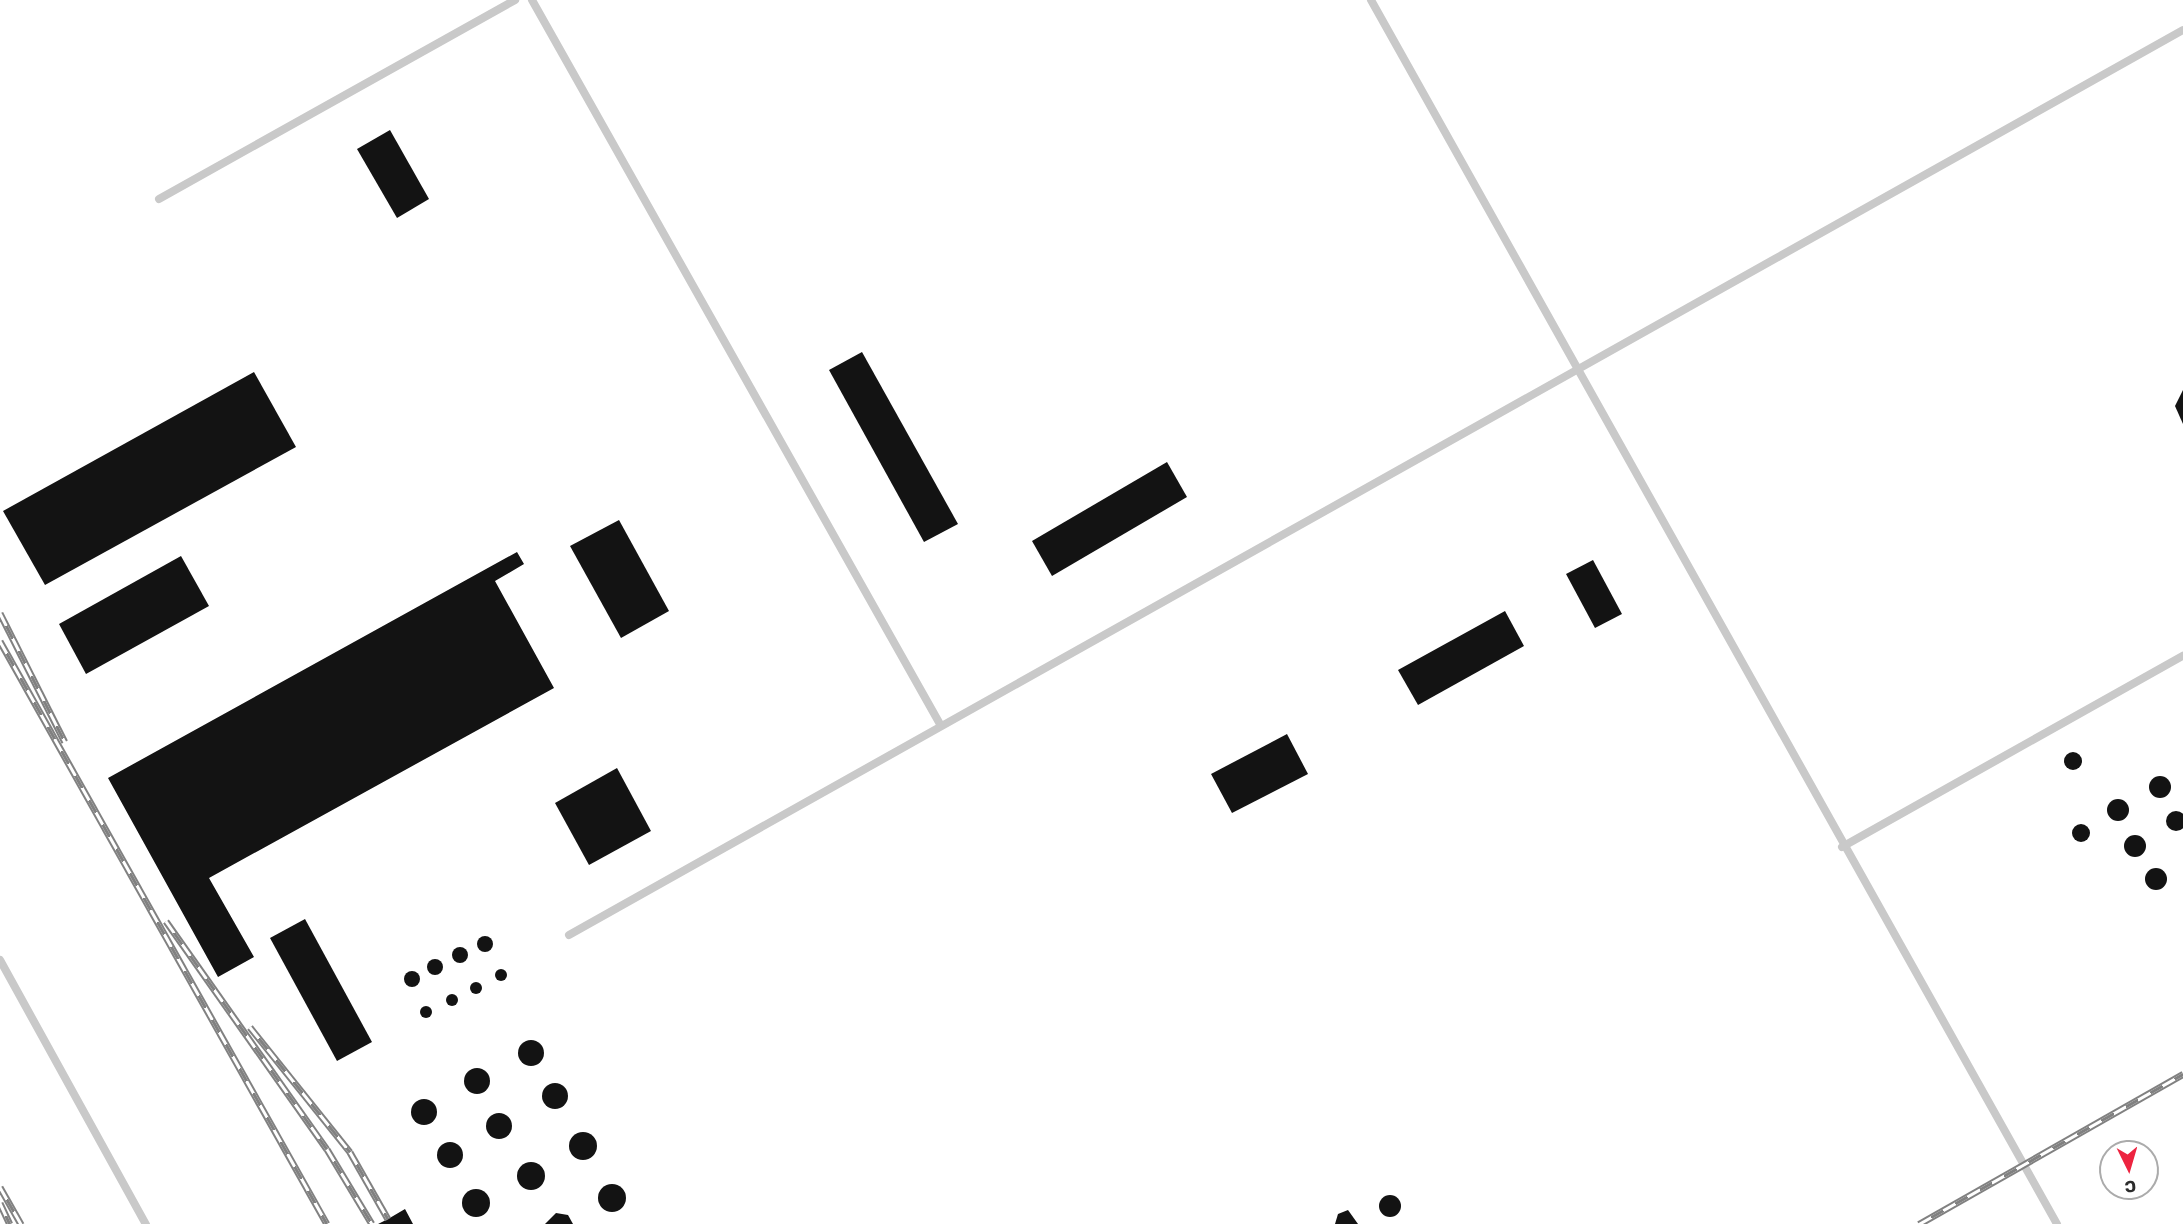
<!DOCTYPE html>
<meta charset="utf-8">
<style>
body{margin:0}
#map{position:relative;width:2183px;height:1224px;overflow:hidden;background:#fff;font-family:Rubik,sans-serif}
div>[style]{position:absolute}
.building>*{inset:0;background:#131313}
.round{border-radius:50%}
.lane>*{height:8px;margin:-4px;padding:0 4px;transform-origin:4px;border-radius:4px;background:#c9c9c9}
.rail>*{height:7px;margin-top:-3.5px;transform-origin:0;background:repeating-linear-gradient(90deg,#fff 0 14px,#818181 0 28px);box-sizing:border-box;border-block:2px solid #818181}
span{translate:-50% -50%;white-space:nowrap;text-align:center;line-height:1.15;-webkit-text-stroke:6px #fff;paint-order:stroke}
.north{position:absolute;left:2099px;top:1140px;width:60px;height:60px;box-sizing:border-box;background:#fff;border:2px solid #ababab;border-radius:50%;rotate:175deg;font-size:16px;font-weight:700;line-height:24px;text-align:center;color:#2c2c2c}
.north::after{content:'';display:block;margin:auto;width:21px;height:27px;background:#ed2440;clip-path:polygon(50% 0,100% 100%,50% 72%,0 100%)}
</style>
<div id="map">
<div class="building">
<i style="clip-path:polygon(390px 130px,429px 199px,397px 218px,357px 149px)"></i>
<i style="clip-path:polygon(862px 352px,958px 524px,924px 542px,829px 370px)"></i>
<i style="clip-path:polygon(254px 372px,296px 447px,45px 585px,3px 511px)"></i>
<i style="clip-path:polygon(2183px 390px,2183px 424px,2175px 406px)"></i>
<i style="clip-path:polygon(1167px 462px,1187px 497px,1052px 576px,1032px 541px)"></i>
<i style="clip-path:polygon(619px 520px,669px 611px,621px 638px,570px 546px)"></i>
<i style="clip-path:polygon(517px 552px,524px 564px,495px 581px,554px 688px,209px 878px,254px 957px,218px 977px,108px 778px)"></i>
<i style="clip-path:polygon(181px 556px,209px 606px,86px 674px,59px 624px)"></i>
<i style="clip-path:polygon(1593px 560px,1622px 614px,1595px 628px,1566px 574px)"></i>
<i style="clip-path:polygon(1505px 611px,1524px 646px,1418px 705px,1398px 670px)"></i>
<i style="clip-path:polygon(1287px 734px,1308px 774px,1232px 813px,1211px 774px)"></i>
<i class="round" style="left:2064px;top:752px;width:18px;height:18px"></i>
<i style="clip-path:polygon(617px 768px,651px 831px,589px 865px,555px 803px)"></i>
<i class="round" style="left:2149px;top:776px;width:22px;height:22px"></i>
<i class="round" style="left:2107px;top:799px;width:22px;height:22px"></i>
<i class="round" style="left:2166px;top:811px;width:20px;height:20px"></i>
<i class="round" style="left:2072px;top:824px;width:18px;height:18px"></i>
<i class="round" style="left:2124px;top:835px;width:22px;height:22px"></i>
<i class="round" style="left:2145px;top:868px;width:22px;height:22px"></i>
<i style="clip-path:polygon(305px 919px,372px 1042px,337px 1061px,270px 938px)"></i>
<i class="round" style="left:477px;top:936px;width:16px;height:16px"></i>
<i class="round" style="left:452px;top:947px;width:16px;height:16px"></i>
<i class="round" style="left:427px;top:959px;width:16px;height:16px"></i>
<i class="round" style="left:495px;top:969px;width:12px;height:12px"></i>
<i class="round" style="left:404px;top:971px;width:16px;height:16px"></i>
<i class="round" style="left:470px;top:982px;width:12px;height:12px"></i>
<i class="round" style="left:446px;top:994px;width:12px;height:12px"></i>
<i class="round" style="left:420px;top:1006px;width:12px;height:12px"></i>
<i class="round" style="left:518px;top:1040px;width:26px;height:26px"></i>
<i class="round" style="left:464px;top:1068px;width:26px;height:26px"></i>
<i class="round" style="left:542px;top:1083px;width:26px;height:26px"></i>
<i class="round" style="left:411px;top:1099px;width:26px;height:26px"></i>
<i class="round" style="left:486px;top:1113px;width:26px;height:26px"></i>
<i class="round" style="left:569px;top:1132px;width:28px;height:28px"></i>
<i class="round" style="left:437px;top:1142px;width:26px;height:26px"></i>
<i class="round" style="left:517px;top:1162px;width:28px;height:28px"></i>
<i class="round" style="left:598px;top:1184px;width:28px;height:28px"></i>
<i class="round" style="left:462px;top:1189px;width:28px;height:28px"></i>
<i class="round" style="left:1379px;top:1195px;width:22px;height:22px"></i>
<i style="clip-path:polygon(405px 1209px,413px 1224px,378px 1224px,388px 1219px)"></i>
<i style="clip-path:polygon(1348px 1210px,1358px 1224px,1335px 1224px,1338px 1214px)"></i>
<i style="clip-path:polygon(556px 1213px,568px 1215px,573px 1224px,545px 1224px)"></i>
</div>
<div class="lane">
<i style="left:532px;top:0;width:833px;rotate:60.6deg"></i>
<i style="left:1371px;top:0;width:1403px;rotate:60.73deg"></i>
<i style="left:159px;top:199px;width:408px;rotate:-29.2deg"></i>
<i style="left:1842px;top:847px;width:391px;rotate:-29.3deg"></i>
<i style="left:569px;top:935px;width:1850px;rotate:-29.28deg"></i>
<i style="left:0;top:960px;width:302px;rotate:61.1deg"></i>
</div>
<div class="rail">
<i style="left:0;top:613px;width:144px;rotate:63.3deg"></i>
<i style="left:0;top:641px;width:668px;rotate:60.71deg"></i>
<i style="left:166px;top:921px;width:279px;rotate:54.8deg"></i>
<i style="left:327px;top:1149px;width:87px;rotate:59deg"></i>
<i style="left:250px;top:1027px;width:160px;rotate:51.3deg"></i>
<i style="left:350px;top:1152px;width:77px;rotate:60.4deg"></i>
<i style="left:0;top:1187px;width:43px;rotate:60.4deg"></i>
<i style="left:0;top:1203px;width:23px;rotate:65deg"></i>
<i style="left:1919px;top:1224px;width:304px;rotate:-29.6deg"></i>
</div>
<div class="north">С</div>
</div>
